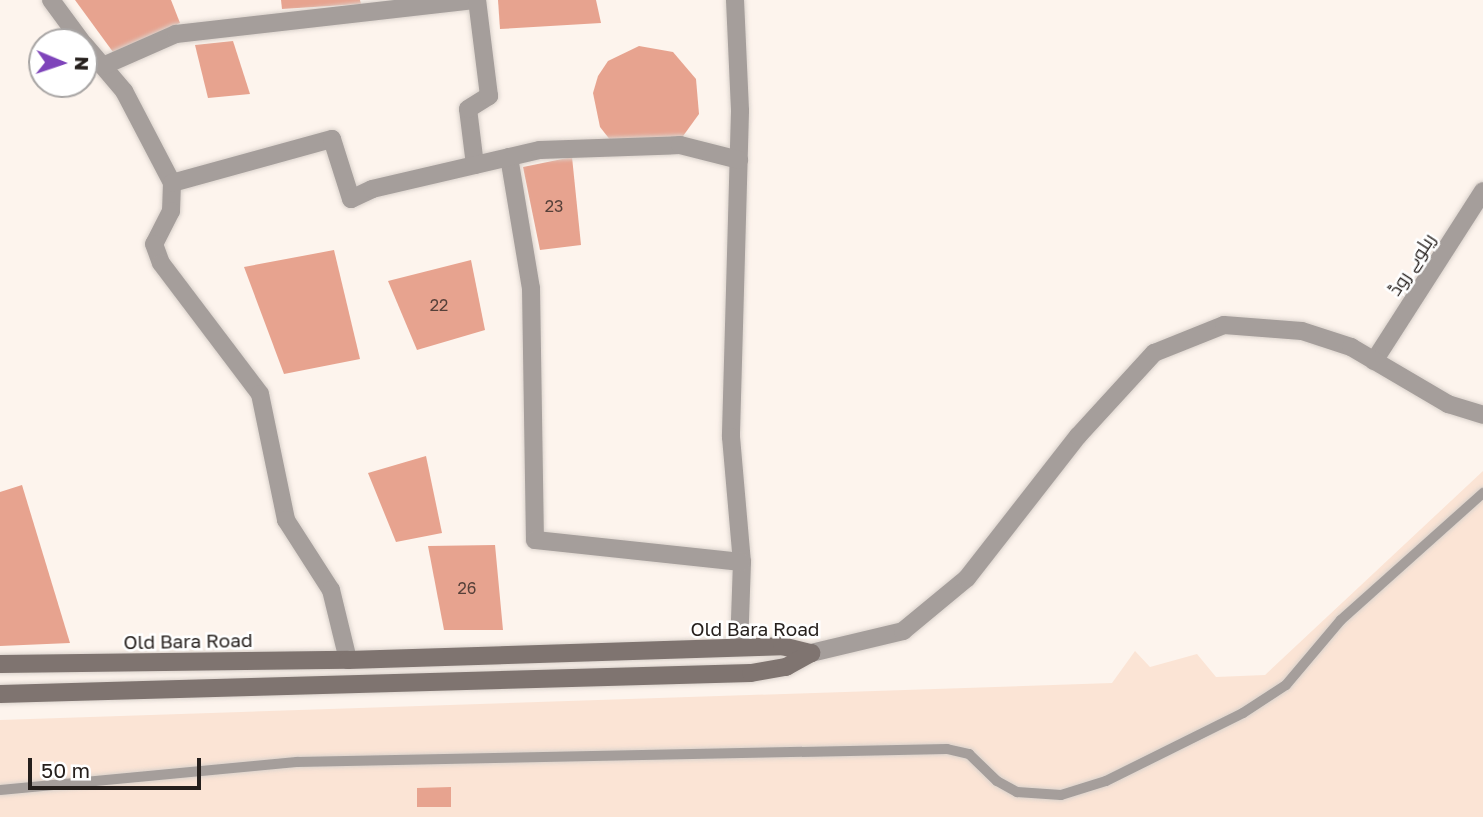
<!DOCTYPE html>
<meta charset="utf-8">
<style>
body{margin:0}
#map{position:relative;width:1483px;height:817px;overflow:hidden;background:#fdf4ed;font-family:"Golos Text",Cairo,sans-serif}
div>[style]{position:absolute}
.built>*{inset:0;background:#fbe4d5}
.building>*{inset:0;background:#e7a38f}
.roads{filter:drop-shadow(0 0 2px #dad2cc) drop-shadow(0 0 2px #dad2cc)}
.service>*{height:10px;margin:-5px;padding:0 5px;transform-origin:5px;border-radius:5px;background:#a59e9b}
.minor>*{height:18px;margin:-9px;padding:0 9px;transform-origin:9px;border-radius:9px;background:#a59e9b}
.tertiary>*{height:18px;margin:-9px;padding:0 9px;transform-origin:9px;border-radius:9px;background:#a59e9b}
.secondary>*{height:18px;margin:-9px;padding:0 9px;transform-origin:9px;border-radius:9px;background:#7f7470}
span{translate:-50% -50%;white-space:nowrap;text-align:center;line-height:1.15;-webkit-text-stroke:5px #fff;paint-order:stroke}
.number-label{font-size:16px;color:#564039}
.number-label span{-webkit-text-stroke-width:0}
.street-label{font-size:19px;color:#251f1c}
.north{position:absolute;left:28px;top:28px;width:70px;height:70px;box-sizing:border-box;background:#fff;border:2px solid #a8a5a4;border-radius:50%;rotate:92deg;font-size:19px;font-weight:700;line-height:28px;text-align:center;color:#251f1c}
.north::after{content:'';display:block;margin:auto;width:24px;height:32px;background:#7e44ba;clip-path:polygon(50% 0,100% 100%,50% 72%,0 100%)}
.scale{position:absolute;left:28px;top:758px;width:173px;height:32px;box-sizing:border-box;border:4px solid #251f1c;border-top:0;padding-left:9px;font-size:21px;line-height:24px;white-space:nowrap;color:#251f1c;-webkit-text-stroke:5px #fff;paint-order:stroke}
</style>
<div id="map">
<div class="built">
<i style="clip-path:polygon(1483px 471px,1483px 817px,0 817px,0 720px,1112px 683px,1135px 651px,1150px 667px,1197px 654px,1216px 677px,1265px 675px)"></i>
</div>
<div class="building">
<i style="clip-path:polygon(75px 0,171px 0,180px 23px,113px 52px)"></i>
<i style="clip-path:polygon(281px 0,360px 0,361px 4px,282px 9px)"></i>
<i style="clip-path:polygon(498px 0,596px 0,601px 23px,500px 29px)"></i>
<i style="clip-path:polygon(233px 41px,250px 94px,208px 98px,195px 45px)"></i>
<i style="clip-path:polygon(639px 46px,673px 52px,696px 79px,699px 114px,678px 143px,611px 141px,600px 127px,593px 93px,598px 76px,608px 61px)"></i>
<i style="clip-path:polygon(572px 157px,581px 245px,540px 250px,523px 167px)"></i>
<i style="clip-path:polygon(334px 250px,360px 359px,284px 374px,244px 267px)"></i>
<i style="clip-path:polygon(471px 260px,485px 330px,417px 350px,388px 281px)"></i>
<i style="clip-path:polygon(426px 456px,442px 533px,396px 542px,368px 473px)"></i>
<i style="clip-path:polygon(22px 485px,70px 643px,0 646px,0 492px)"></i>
<i style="clip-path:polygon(495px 545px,503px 630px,444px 630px,428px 546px)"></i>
<i style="clip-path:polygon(451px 787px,451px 807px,417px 807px,417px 788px)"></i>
</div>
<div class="roads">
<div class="service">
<i style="left:0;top:790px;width:298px;rotate:-5.4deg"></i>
<i style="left:297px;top:762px;width:650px;rotate:-1.15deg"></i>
<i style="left:947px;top:749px;width:23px;rotate:13deg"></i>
<i style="left:969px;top:754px;width:39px;rotate:44deg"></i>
<i style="left:997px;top:781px;width:23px;rotate:29deg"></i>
<i style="left:1017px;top:792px;width:44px;rotate:3.9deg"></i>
<i style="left:1061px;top:795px;width:47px;rotate:-17.3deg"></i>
<i style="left:1106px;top:781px;width:153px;rotate:-26.4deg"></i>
<i style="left:1243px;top:713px;width:51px;rotate:-33.1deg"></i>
<i style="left:1286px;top:685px;width:85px;rotate:-49.8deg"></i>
<i style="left:1341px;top:620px;width:191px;rotate:-41.8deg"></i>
</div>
<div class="minor">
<i style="left:51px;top:0;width:52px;rotate:53.6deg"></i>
<i style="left:735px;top:0;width:111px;rotate:87.4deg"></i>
<i style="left:740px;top:111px;width:326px;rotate:91.6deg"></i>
<i style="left:731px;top:437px;width:125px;rotate:85deg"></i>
<i style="left:742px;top:562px;width:85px;rotate:92deg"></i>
<i style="left:84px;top:44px;width:62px;rotate:49.6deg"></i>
<i style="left:124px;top:91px;width:104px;rotate:62.4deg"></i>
<i style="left:172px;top:183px;width:28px;rotate:92deg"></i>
<i style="left:171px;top:211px;width:37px;rotate:117deg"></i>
<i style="left:154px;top:244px;width:20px;rotate:70deg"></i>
<i style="left:161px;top:263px;width:164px;rotate:52.9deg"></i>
<i style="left:260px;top:394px;width:129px;rotate:78.3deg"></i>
<i style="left:286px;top:520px;width:83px;rotate:57.3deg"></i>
<i style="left:331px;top:590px;width:72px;rotate:76.3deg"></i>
<i style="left:103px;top:66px;width:80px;rotate:-23.7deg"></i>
<i style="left:176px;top:34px;width:300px;rotate:-6.5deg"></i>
<i style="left:509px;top:157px;width:133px;rotate:80.5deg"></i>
<i style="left:531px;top:288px;width:252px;rotate:89.1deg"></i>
<i style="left:535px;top:540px;width:208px;rotate:6.1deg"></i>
<i style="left:475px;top:165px;width:56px;rotate:-97.1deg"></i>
<i style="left:468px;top:109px;width:25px;rotate:-32deg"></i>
<i style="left:489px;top:96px;width:97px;rotate:-97.1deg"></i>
<i style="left:172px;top:183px;width:166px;rotate:-15.4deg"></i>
<i style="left:332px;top:139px;width:63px;rotate:72.4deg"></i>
<i style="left:351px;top:199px;width:23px;rotate:-25deg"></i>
<i style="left:372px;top:189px;width:172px;rotate:-13.1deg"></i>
<i style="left:540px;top:150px;width:140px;rotate:-2deg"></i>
<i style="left:680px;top:145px;width:61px;rotate:14.3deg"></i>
<i style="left:1374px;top:361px;width:202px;rotate:-57.3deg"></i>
</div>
<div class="tertiary">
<i style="left:811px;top:653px;width:95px;rotate:-13.4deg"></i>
<i style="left:903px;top:631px;width:83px;rotate:-39.6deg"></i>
<i style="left:967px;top:578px;width:180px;rotate:-52deg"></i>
<i style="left:1078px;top:436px;width:113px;rotate:-47.5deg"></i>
<i style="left:1154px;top:353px;width:75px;rotate:-21.8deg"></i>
<i style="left:1224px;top:325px;width:78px;rotate:4.4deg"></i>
<i style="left:1302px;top:331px;width:52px;rotate:18.1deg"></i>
<i style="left:1351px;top:347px;width:113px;rotate:30.4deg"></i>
<i style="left:1448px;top:404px;width:37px;rotate:17deg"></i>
</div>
<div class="secondary">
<i style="left:0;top:664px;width:348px;rotate:-0.7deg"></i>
<i style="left:348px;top:660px;width:434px;rotate:-1.8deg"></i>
<i style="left:782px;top:646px;width:30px;rotate:14deg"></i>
<i style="left:0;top:694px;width:751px;rotate:-1.6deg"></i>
<i style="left:751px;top:673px;width:36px;rotate:-10deg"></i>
<i style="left:786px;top:667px;width:29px;rotate:-29deg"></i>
</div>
</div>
<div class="number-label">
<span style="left:554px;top:206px">23</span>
<span style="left:439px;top:305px">22</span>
<span style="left:467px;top:588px">26</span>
</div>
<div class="street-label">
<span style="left:1411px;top:264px;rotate:-57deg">ریلوے روڈ</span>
<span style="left:755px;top:629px">Old Bara Road</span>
<span style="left:188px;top:641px;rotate:-1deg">Old Bara Road</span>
</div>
<div class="north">N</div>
<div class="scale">50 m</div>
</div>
